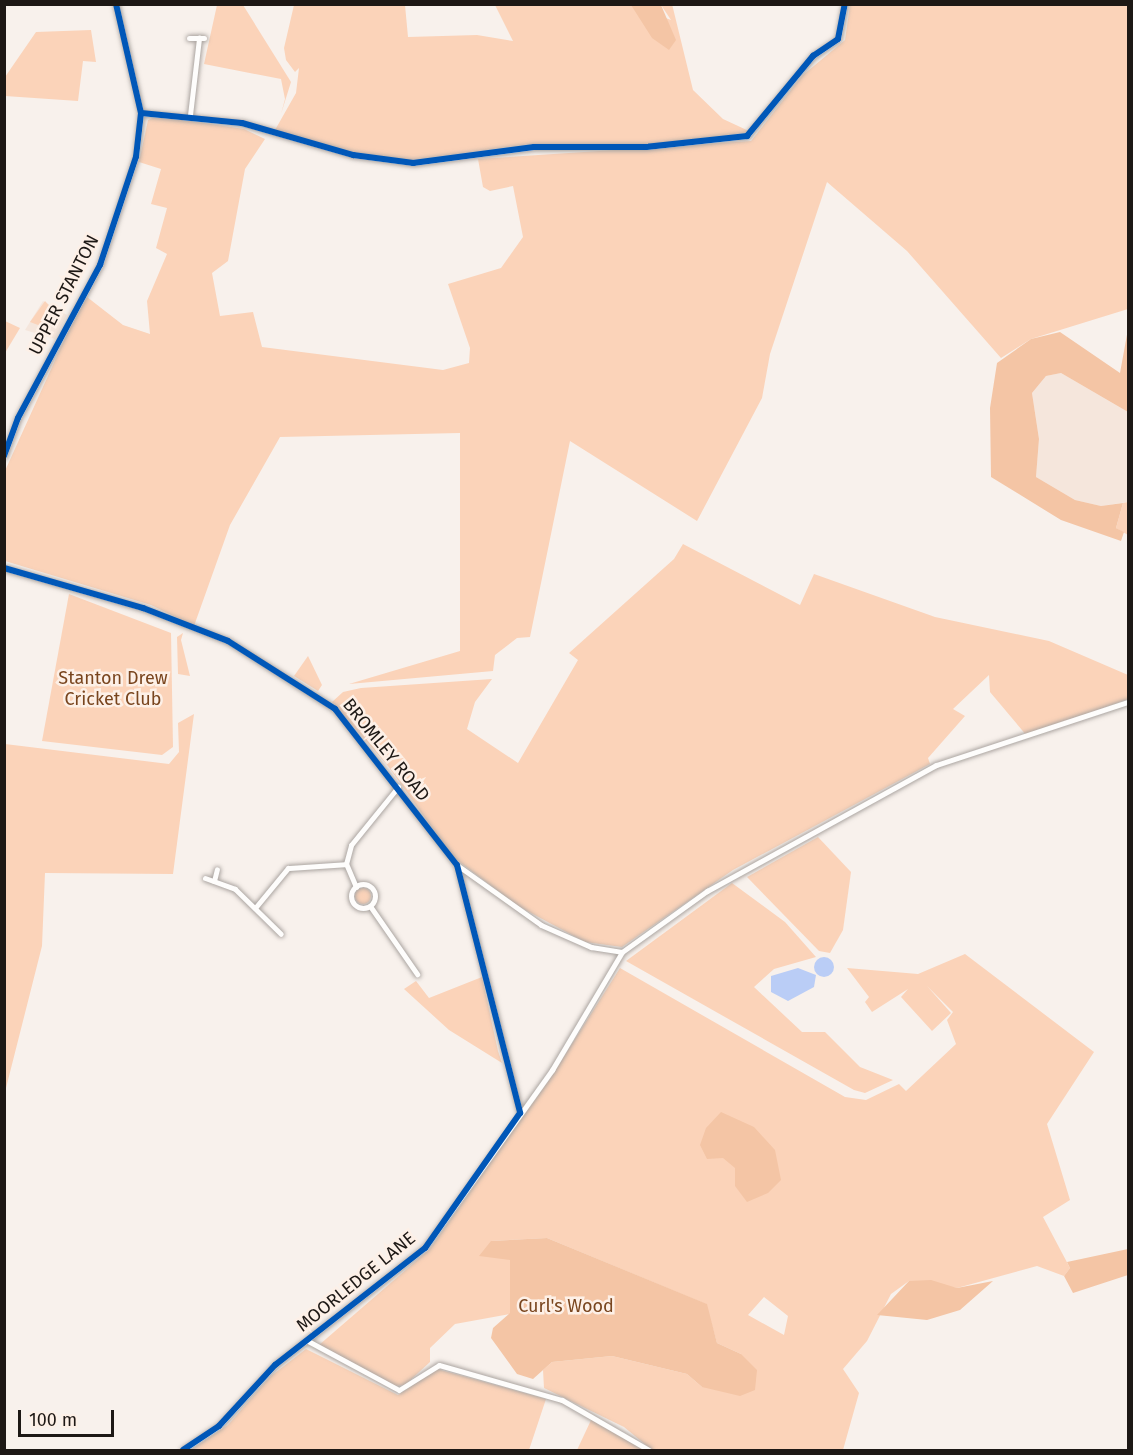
<!DOCTYPE html>
<style>
body{margin:0}
#map{position:relative;width:1133px;height:1455px;overflow:hidden;background:#f8f1ec;font-family:"Fira Sans",sans-serif}
div>[style]{position:absolute}
.built>*{inset:0;background:#f5e6dc}
.green>*{inset:0;background:#fbd3b9}
.round{border-radius:50%}
.forest>*{inset:0;background:#f4c5a5}
.water>*{inset:0;background:#bacdf6}
.roads{filter:drop-shadow(0 0 2px #aba5a1) drop-shadow(0 0 2px #aba5a1)}
.minor>*{height:5px;margin:-2.5px;padding:0 2.5px;transform-origin:2.5px;border-radius:2.5px;background:#fefdfc}
.minor>.ring{margin:-2.5px;padding:0;box-sizing:content-box;background:none;border:5px solid #fefdfc;border-radius:50%}
.cycleway>*{height:6px;margin:-3px;padding:0 3px;transform-origin:3px;border-radius:3px;background:#0057b8}
span{translate:-50% -50%;white-space:nowrap;text-align:center;line-height:1.15;-webkit-text-stroke:5px #fdf0e7;paint-order:stroke}
.street-label{font-size:18px;color:#1d1815}
.park-label{font-size:18px;color:#79451e}
.frame{position:absolute;inset:0;border:6px solid #1d1815;pointer-events:none}
.scale{position:absolute;left:18px;top:1410px;width:96px;height:27px;box-sizing:border-box;border:3px solid #1d1815;border-top:0;padding-left:8px;font-size:18px;line-height:21px;white-space:nowrap;color:#1d1815;-webkit-text-stroke:4px #fdf0e7;paint-order:stroke}
</style>
<div id="map">
<div class="built">
<i style="clip-path:polygon(43px 301px,67px 315px,55px 339px,25px 330px)"></i>
<i style="clip-path:polygon(1061px 373px,1128px 412px,1128px 502px,1101px 506px,1075px 500px,1036px 477px,1039px 439px,1032px 393px,1046px 376px)"></i>
</div>
<div class="green">
<i style="clip-path:polygon(672px 4px,693px 90px,723px 119px,751px 132px,643px 145px,531px 144px,411px 160px,354px 152px,275px 130px,296px 93px,299px 68px,295px 72px,286px 60px,284px 48px,294px 5px,405px 5px,408px 37px,477px 35px,513px 41px,495px 5px,631px 5px,671px 20px,661px 5px)"></i>
<i style="clip-path:polygon(217px 5px,243px 5px,291px 82px,281px 114px,285px 99px,281px 79px,204px 64px)"></i>
<i style="clip-path:polygon(850px 5px,1128px 5px,1128px 309px,1031px 339px,1001px 358px,907px 251px,827px 182px,770px 354px,762px 398px,697px 521px,570px 441px,530px 637px,517px 638px,495px 655px,493px 671px,349px 684px,460px 651px,460px 433px,280px 437px,230px 525px,194px 626px,151px 605px,5px 561px,4px 473px,76px 314px,87px 297px,123px 325px,150px 334px,147px 301px,167px 254px,156px 248px,167px 208px,151px 204px,161px 169px,139px 162px,148px 120px,157px 116px,244px 129px,265px 139px,245px 169px,228px 261px,212px 273px,220px 316px,253px 312px,262px 347px,443px 370px,469px 363px,470px 348px,448px 284px,501px 268px,523px 237px,513px 186px,490px 191px,483px 187px,478px 159px,751px 141px,803px 75px,845px 40px)"></i>
<i style="clip-path:polygon(91px 30px,96px 62px,83px 61px,78px 101px,5px 96px,5px 77px,36px 32px)"></i>
<i style="clip-path:polygon(45px 301px,54px 311px,46px 328px,30px 322px)"></i>
<i style="clip-path:polygon(5px 321px,20px 328px,5px 353px)"></i>
<i style="clip-path:polygon(1128px 502px,1128px 535px,1116px 528px,1123px 503px)"></i>
<i style="clip-path:polygon(683px 544px,800px 605px,814px 574px,935px 617px,1049px 641px,1128px 675px,1128px 699px,1027px 736px,990px 692px,989px 675px,953px 709px,965px 716px,928px 758px,930px 764px,733px 870px,622px 947px,585px 942px,518px 906px,453px 857px,388px 766px,332px 702px,343px 692px,361px 688px,492px 679px,475px 702px,467px 729px,518px 763px,578px 660px,569px 653px,674px 559px)"></i>
<i style="clip-path:polygon(69px 594px,171px 633px,173px 747px,162px 755px,42px 741px)"></i>
<i style="clip-path:polygon(183px 633px,181px 640px,190px 676px,178px 674px,177px 637px)"></i>
<i style="clip-path:polygon(308px 656px,322px 685px,318px 691px,294px 676px)"></i>
<i style="clip-path:polygon(194px 714px,173px 874px,45px 873px,42px 946px,5px 1092px,5px 744px,169px 764px,179px 752px,178px 723px)"></i>
<i style="clip-path:polygon(818px 837px,851px 872px,843px 930px,830px 953px,819px 951px,747px 877px)"></i>
<i style="clip-path:polygon(732px 883px,785px 922px,816px 957px,774px 969px,754px 987px,802px 1032px,825px 1032px,860px 1067px,893px 1080px,865px 1093px,854px 1090px,626px 961px)"></i>
<i class="round" style="left:355px;top:888px;width:16px;height:16px"></i>
<i style="clip-path:polygon(evenodd,965px 954px,1094px 1052px,1047px 1124px,1070px 1200px,1043px 1217px,1070px 1268px,1064px 1276px,1037px 1266px,957px 1288px,909px 1281px,891px 1294px,867px 1341px,843px 1369px,859px 1393px,843px 1450px,652px 1450px,624px 1427px,544px 1388px,543px 1370px,552px 1362px,612px 1356px,687px 1374px,702px 1387px,741px 1354px,717px 1343px,706px 1304px,547px 1238px,491px 1241px,510px 1259px,510px 1314px,455px 1324px,430px 1348px,430px 1362px,405px 1385px,395px 1386px,319px 1345px,430px 1249px,551px 1077px,620px 968px,845px 1097px,866px 1100px,899px 1084px,906px 1091px,956px 1044px,947px 1020px,953px 1012px,927px 986px,951px 1013px,932px 1031px,901px 997px,908px 989px,872px 1012px,865px 1002px,869px 997px,847px 968px,918px 974px,965px 954px,764px 1297px,788px 1316px,784px 1335px,748px 1315px,764px 1297px)"></i>
<i style="clip-path:polygon(482px 977px,498px 1051px,502px 1063px,449px 1030px,404px 989px,416px 981px,429px 998px)"></i>
<i style="clip-path:polygon(306px 1349px,398px 1395px,437px 1369px,546px 1399px,529px 1450px,191px 1450px,228px 1425px,271px 1376px)"></i>
<i style="clip-path:polygon(592px 1418px,634px 1442px,644px 1450px,577px 1450px)"></i>
</div>
<div class="forest">
<i style="clip-path:polygon(631px 5px,661px 5px,676px 40px,669px 50px,652px 38px)"></i>
<i style="clip-path:polygon(1128px 329px,1128px 412px,1061px 373px,1046px 376px,1032px 393px,1039px 439px,1036px 477px,1075px 500px,1101px 506px,1123px 503px,1116px 528px,1124px 532px,1121px 541px,1061px 520px,991px 477px,990px 408px,997px 363px,1031px 339px,1060px 332px,1120px 373px)"></i>
<i style="clip-path:polygon(721px 1112px,754px 1127px,775px 1150px,781px 1180px,768px 1193px,747px 1202px,735px 1186px,735px 1168px,723px 1158px,707px 1159px,700px 1145px,706px 1128px)"></i>
<i style="clip-path:polygon(547px 1238px,707px 1304px,717px 1343px,741px 1354px,757px 1370px,755px 1390px,740px 1396px,702px 1387px,687px 1374px,612px 1356px,552px 1362px,533px 1379px,517px 1374px,491px 1338px,493px 1328px,510px 1313px,510px 1260px,479px 1256px,491px 1241px)"></i>
<i style="clip-path:polygon(1128px 1249px,1128px 1275px,1073px 1293px,1064px 1276px,1070px 1268px,1067px 1262px)"></i>
<i style="clip-path:polygon(931px 1280px,957px 1288px,993px 1281px,960px 1310px,927px 1320px,877px 1315px,909px 1281px)"></i>
</div>
<div class="water">
<i class="round" style="left:814px;top:957px;width:20px;height:20px"></i>
<i style="clip-path:polygon(798px 968px,816px 975px,814px 987px,788px 1001px,771px 992px,771px 976px)"></i>
</div>
<div class="roads">
<div class="minor">
<i style="left:189px;top:38px;width:15px"></i>
<i style="left:141px;top:113px;width:101px;rotate:5.7deg"></i>
<i style="left:242px;top:123px;width:116px;rotate:16.1deg"></i>
<i style="left:353px;top:155px;width:61px;rotate:7.6deg"></i>
<i style="left:413px;top:163px;width:122px;rotate:-7.5deg"></i>
<i style="left:534px;top:147px;width:112px"></i>
<i style="left:646px;top:147px;width:102px;rotate:-6.2deg"></i>
<i style="left:747px;top:136px;width:104px;rotate:-50.5deg"></i>
<i style="left:813px;top:56px;width:30px;rotate:-34deg"></i>
<i style="left:838px;top:39px;width:36px;rotate:-79deg"></i>
<i style="left:190px;top:115px;width:78px;rotate:-83.3deg"></i>
<i style="left:4px;top:456px;width:40px;rotate:-69.8deg"></i>
<i style="left:18px;top:418px;width:174px;rotate:-61.8deg"></i>
<i style="left:100px;top:265px;width:114px;rotate:-71.6deg"></i>
<i style="left:136px;top:157px;width:44px;rotate:-83.5deg"></i>
<i style="left:141px;top:113px;width:112px;rotate:-102.9deg"></i>
<i style="left:4px;top:568px;width:145px;rotate:16.1deg"></i>
<i style="left:143px;top:608px;width:91px;rotate:21.2deg"></i>
<i style="left:228px;top:641px;width:127px;rotate:32.4deg"></i>
<i style="left:335px;top:709px;width:198px;rotate:52deg"></i>
<i style="left:457px;top:865px;width:256px;rotate:75.7deg"></i>
<i style="left:457px;top:865px;width:103px;rotate:35.5deg"></i>
<i style="left:541px;top:925px;width:55px;rotate:23.7deg"></i>
<i style="left:591px;top:947px;width:31px;rotate:9deg"></i>
<i style="left:205px;top:878px;width:32px;rotate:20deg"></i>
<i style="left:235px;top:889px;width:64px;rotate:44.4deg"></i>
<i style="left:214px;top:881px;width:12px;rotate:-76deg"></i>
<i class="ring" style="left:351px;top:884px;width:19px;height:19px"></i>
<i style="left:356px;top:887px;width:25px;rotate:-113deg"></i>
<i style="left:346px;top:864px;width:20px;rotate:-75deg"></i>
<i style="left:351px;top:845px;width:75px;rotate:-51deg"></i>
<i style="left:370px;top:906px;width:83px;rotate:55.3deg"></i>
<i style="left:255px;top:908px;width:52px;rotate:-50.5deg"></i>
<i style="left:288px;top:868px;width:58px;rotate:-3.9deg"></i>
<i style="left:622px;top:952px;width:105px;rotate:-35.7deg"></i>
<i style="left:707px;top:891px;width:261px;rotate:-28.8deg"></i>
<i style="left:936px;top:765px;width:202px;rotate:-18.2deg"></i>
<i style="left:308px;top:1341px;width:103px;rotate:28.3deg"></i>
<i style="left:399px;top:1390px;width:47px;rotate:-32deg"></i>
<i style="left:439px;top:1365px;width:128px;rotate:15.9deg"></i>
<i style="left:562px;top:1400px;width:100px;rotate:29.9deg"></i>
<i style="left:183px;top:1450px;width:43px;rotate:-33.7deg"></i>
<i style="left:219px;top:1426px;width:83px;rotate:-47.4deg"></i>
<i style="left:275px;top:1365px;width:190px;rotate:-38deg"></i>
<i style="left:425px;top:1248px;width:219px;rotate:-54.5deg"></i>
<i style="left:552px;top:1070px;width:137px;rotate:-59.3deg"></i>
</div>
</div>
<div class="cycleway">
<i style="left:141px;top:113px;width:101px;rotate:5.7deg"></i>
<i style="left:242px;top:123px;width:116px;rotate:16.1deg"></i>
<i style="left:353px;top:155px;width:61px;rotate:7.6deg"></i>
<i style="left:413px;top:163px;width:122px;rotate:-7.5deg"></i>
<i style="left:534px;top:147px;width:112px"></i>
<i style="left:646px;top:147px;width:102px;rotate:-6.2deg"></i>
<i style="left:747px;top:136px;width:104px;rotate:-50.5deg"></i>
<i style="left:813px;top:56px;width:30px;rotate:-34deg"></i>
<i style="left:838px;top:39px;width:36px;rotate:-79deg"></i>
<i style="left:4px;top:456px;width:40px;rotate:-69.8deg"></i>
<i style="left:18px;top:418px;width:174px;rotate:-61.8deg"></i>
<i style="left:100px;top:265px;width:114px;rotate:-71.6deg"></i>
<i style="left:136px;top:157px;width:44px;rotate:-83.5deg"></i>
<i style="left:141px;top:113px;width:112px;rotate:-102.9deg"></i>
<i style="left:4px;top:568px;width:145px;rotate:16.1deg"></i>
<i style="left:143px;top:608px;width:91px;rotate:21.2deg"></i>
<i style="left:228px;top:641px;width:127px;rotate:32.4deg"></i>
<i style="left:335px;top:709px;width:198px;rotate:52deg"></i>
<i style="left:457px;top:865px;width:256px;rotate:75.7deg"></i>
<i style="left:520px;top:1113px;width:165px;rotate:125.1deg"></i>
<i style="left:425px;top:1248px;width:190px;rotate:142deg"></i>
<i style="left:275px;top:1365px;width:83px;rotate:132.6deg"></i>
<i style="left:219px;top:1426px;width:43px;rotate:146.3deg"></i>
</div>
<div class="street-label">
<span style="left:64px;top:295px;rotate:-63deg">UPPER STANTON</span>
<span style="left:386px;top:750px;rotate:51deg">BROMLEY ROAD</span>
<span style="left:356px;top:1282px;rotate:-39deg">MOORLEDGE LANE</span>
</div>
<div class="park-label">
<span style="left:113px;top:689px">Stanton Drew<br>Cricket Club</span>
<span style="left:566px;top:1306px">Curl's Wood</span>
</div>
<div class="frame"></div>
<div class="scale">100 m</div>
</div>
